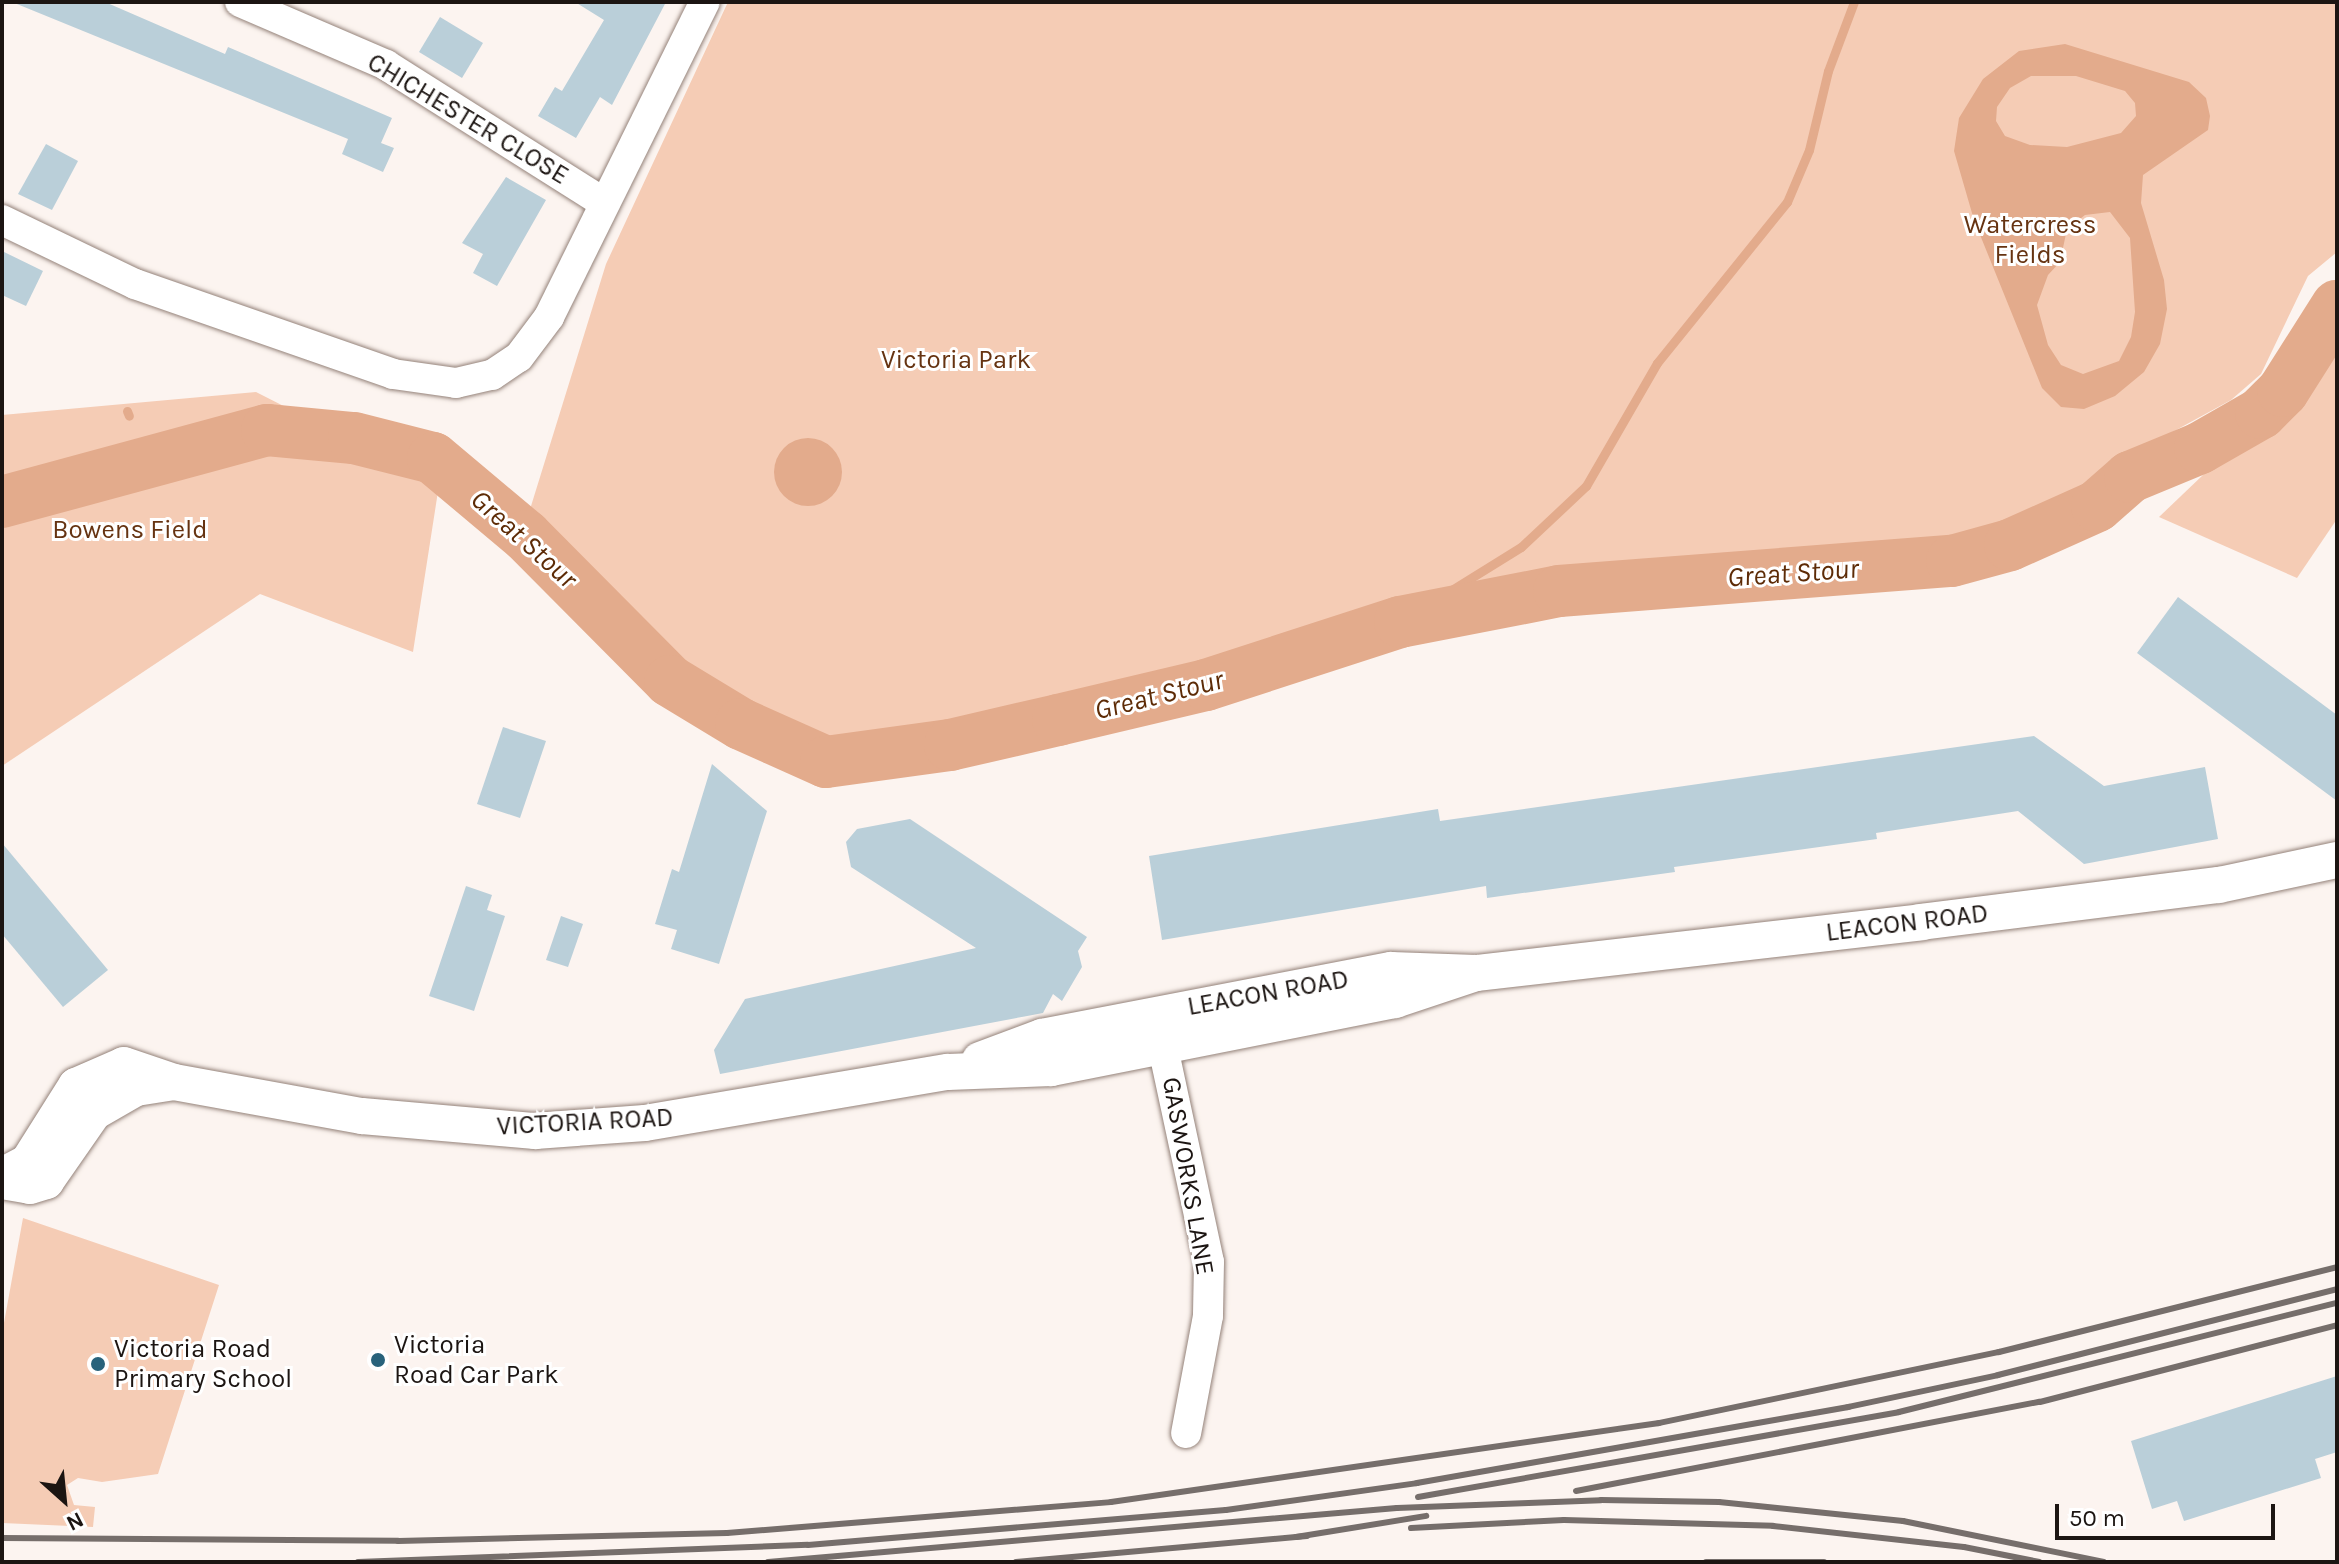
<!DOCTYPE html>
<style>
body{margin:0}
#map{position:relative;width:2339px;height:1564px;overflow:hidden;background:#fcf4f0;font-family:Karla,sans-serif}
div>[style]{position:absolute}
.green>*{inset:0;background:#f5ccb5}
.water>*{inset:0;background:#e3ab8c}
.round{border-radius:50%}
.stream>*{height:9px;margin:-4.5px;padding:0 4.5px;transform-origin:4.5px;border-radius:4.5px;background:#e3ab8c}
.river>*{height:52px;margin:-26px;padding:0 26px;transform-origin:26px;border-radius:26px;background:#e3ab8c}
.building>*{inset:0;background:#bacfd9}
.roads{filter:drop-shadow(0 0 2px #948279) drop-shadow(0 0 2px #948279)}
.minor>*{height:30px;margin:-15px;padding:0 15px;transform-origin:15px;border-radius:15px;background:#fff}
.tertiary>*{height:36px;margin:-18px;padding:0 18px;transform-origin:18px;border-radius:18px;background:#fff}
.rail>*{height:6px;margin:-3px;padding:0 3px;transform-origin:3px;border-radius:3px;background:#766e6b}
.dots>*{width:22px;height:22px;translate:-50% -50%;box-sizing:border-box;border:4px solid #fff;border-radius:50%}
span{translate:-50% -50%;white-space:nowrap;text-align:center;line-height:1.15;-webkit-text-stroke:6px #fff;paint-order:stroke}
.street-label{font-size:26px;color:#1c1512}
.park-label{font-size:26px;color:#631}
.poi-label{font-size:26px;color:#1c1512}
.left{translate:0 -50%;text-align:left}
.water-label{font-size:28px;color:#5d2b06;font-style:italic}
.frame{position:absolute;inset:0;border:4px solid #1c1512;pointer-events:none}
.north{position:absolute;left:24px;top:1460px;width:80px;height:80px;-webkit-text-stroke:6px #fff;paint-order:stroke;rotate:153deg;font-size:22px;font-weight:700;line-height:32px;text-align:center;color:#1c1512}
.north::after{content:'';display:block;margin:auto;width:28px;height:36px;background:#1c1512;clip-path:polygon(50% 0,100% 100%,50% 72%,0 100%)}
.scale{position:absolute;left:2055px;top:1504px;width:220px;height:36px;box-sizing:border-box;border:4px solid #1c1512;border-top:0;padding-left:10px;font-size:24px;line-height:28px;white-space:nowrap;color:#1c1512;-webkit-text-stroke:6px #fff;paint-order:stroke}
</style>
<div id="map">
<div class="green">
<i style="clip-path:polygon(728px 2px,2337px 2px,2337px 252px,2308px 276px,2261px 374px,2231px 400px,2123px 459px,2064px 504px,2025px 522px,1934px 545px,1617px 563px,1463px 594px,1446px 592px,1260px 657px,1076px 701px,834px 747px,805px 741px,677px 668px,527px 519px,606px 264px)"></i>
<i style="clip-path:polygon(2337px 347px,2337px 519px,2297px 578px,2159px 517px)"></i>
<i style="clip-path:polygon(256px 392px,439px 485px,413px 652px,260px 594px,2px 766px,2px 415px)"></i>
<i style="clip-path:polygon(23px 1218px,219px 1285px,158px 1474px,102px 1482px,78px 1478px,67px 1485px,74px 1505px,95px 1507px,93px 1527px,2px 1523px,2px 1334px)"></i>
</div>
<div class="water">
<i style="clip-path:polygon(evenodd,2065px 44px,2189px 82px,2206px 98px,2210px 116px,2208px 130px,2143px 175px,2141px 203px,2164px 280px,2167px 309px,2160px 344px,2144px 372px,2115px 396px,2084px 409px,2061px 407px,2042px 388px,1974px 220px,1954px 151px,1959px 118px,1983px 79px,2019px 51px,2065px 44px,2031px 76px,2076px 76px,2125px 91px,2135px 103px,2136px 116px,2121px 133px,2067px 147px,2030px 145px,2005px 136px,1996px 121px,1997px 107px,2010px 88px,2031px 76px,2065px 44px,2110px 212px,2130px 238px,2135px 312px,2131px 337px,2119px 361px,2083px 374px,2061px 365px,2048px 345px,2037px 305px,2048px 275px,2060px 262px,2067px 229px,2085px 215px,2110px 212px)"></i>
<i class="round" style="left:774px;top:438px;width:68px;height:68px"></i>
</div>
<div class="stream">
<i style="left:127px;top:411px;width:5px;rotate:68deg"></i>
<i style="left:140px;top:454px;width:14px;rotate:73deg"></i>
<i style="left:1400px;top:622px;width:142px;rotate:-31.8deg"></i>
<i style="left:1521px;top:547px;width:89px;rotate:-43.2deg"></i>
<i style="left:1586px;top:486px;width:142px;rotate:-60deg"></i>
<i style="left:1657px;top:363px;width:207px;rotate:-51.1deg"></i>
<i style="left:1787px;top:202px;width:56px;rotate:-67.1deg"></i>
<i style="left:1809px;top:150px;width:81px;rotate:-76.5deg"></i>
<i style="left:1828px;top:71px;width:74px;rotate:-69.4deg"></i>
</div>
<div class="river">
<i style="left:2px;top:502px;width:275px;rotate:-15.2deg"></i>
<i style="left:267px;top:430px;width:87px;rotate:5.3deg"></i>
<i style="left:354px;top:438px;width:81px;rotate:14.2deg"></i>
<i style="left:433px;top:458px;width:121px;rotate:40deg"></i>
<i style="left:526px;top:536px;width:204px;rotate:45.2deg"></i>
<i style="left:670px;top:681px;width:83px;rotate:31.2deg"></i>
<i style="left:741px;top:724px;width:93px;rotate:24.1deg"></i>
<i style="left:826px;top:762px;width:125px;rotate:-7.8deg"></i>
<i style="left:950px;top:745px;width:111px;rotate:-13deg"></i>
<i style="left:1058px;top:720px;width:152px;rotate:-13.3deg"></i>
<i style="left:1206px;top:685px;width:204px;rotate:-18deg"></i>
<i style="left:1400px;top:622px;width:162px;rotate:-11deg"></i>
<i style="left:1559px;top:591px;width:394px;rotate:-4.4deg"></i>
<i style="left:1952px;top:561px;width:60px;rotate:-15.4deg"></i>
<i style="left:2010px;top:545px;width:95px;rotate:-24.1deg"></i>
<i style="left:2097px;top:506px;width:44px;rotate:-41.3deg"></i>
<i style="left:2130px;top:477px;width:76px;rotate:-22.5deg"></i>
<i style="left:2200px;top:448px;width:70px;rotate:-29.8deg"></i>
<i style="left:2261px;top:413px;width:31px;rotate:-45deg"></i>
<i style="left:2283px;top:391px;width:101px;rotate:-57.6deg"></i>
</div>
<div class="building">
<i style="clip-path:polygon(12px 2px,105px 2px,225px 54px,228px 47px,392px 118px,381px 143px,394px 148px,383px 172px,342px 154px,348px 139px)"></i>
<i style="clip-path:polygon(575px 2px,666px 2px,612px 105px,600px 97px,576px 138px,538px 116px,555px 87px,562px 91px,604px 20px)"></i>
<i style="clip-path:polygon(440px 17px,483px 43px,462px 78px,419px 52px)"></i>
<i style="clip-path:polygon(46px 144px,78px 161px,52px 210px,18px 194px)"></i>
<i style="clip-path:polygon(506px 177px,546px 200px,497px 286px,473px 273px,483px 254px,462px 243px)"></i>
<i style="clip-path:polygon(2px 251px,43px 271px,26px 306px,2px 295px)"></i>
<i style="clip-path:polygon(2178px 597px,2337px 715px,2337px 801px,2137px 653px)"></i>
<i style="clip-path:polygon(503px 727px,546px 741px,520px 818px,477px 804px)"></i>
<i style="clip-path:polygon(2034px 736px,2104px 786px,2205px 767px,2218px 839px,2084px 864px,2018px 811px,1876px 833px,1877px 839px,1674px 867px,1675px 872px,1487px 898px,1486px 886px,1162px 940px,1149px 856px,1438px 809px,1440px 821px)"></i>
<i style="clip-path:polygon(712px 764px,767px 811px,719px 964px,671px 949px,677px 930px,655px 924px,672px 869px,679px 872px)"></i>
<i style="clip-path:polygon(910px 819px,1087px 937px,1078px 951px,1082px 967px,1062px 1001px,1053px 994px,1043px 1013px,720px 1074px,714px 1050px,745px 999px,976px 948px,851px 867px,846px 842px,857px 829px)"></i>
<i style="clip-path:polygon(2px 843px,108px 970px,63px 1007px,2px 934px)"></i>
<i style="clip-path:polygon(466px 886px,492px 895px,487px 910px,505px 916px,474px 1011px,429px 996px)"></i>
<i style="clip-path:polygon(561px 916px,583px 924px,568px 967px,546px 960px)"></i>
<i style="clip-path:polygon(2337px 1376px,2337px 1452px,2315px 1459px,2321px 1478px,2184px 1521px,2177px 1501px,2152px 1509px,2131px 1441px)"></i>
</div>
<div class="roads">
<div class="minor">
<i style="left:240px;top:2px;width:159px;rotate:23.3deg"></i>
<i style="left:386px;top:65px;width:258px;rotate:32.3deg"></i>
<i style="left:2px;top:220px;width:148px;rotate:25.7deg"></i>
<i style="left:135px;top:284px;width:273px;rotate:19.2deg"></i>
<i style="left:393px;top:374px;width:64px;rotate:8.1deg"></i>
<i style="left:456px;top:383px;width:37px;rotate:-13deg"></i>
<i style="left:492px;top:375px;width:32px;rotate:-34deg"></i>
<i style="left:519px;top:357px;width:50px;rotate:-53.1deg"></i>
<i style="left:549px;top:317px;width:352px;rotate:-63.7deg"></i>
<i style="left:1158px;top:1024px;width:243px;rotate:77.9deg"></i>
<i style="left:1209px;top:1262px;width:54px;rotate:91.1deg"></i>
<i style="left:1208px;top:1316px;width:119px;rotate:100.6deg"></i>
</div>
<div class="tertiary">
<i style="left:980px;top:1060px;width:66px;rotate:-20.4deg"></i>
<i style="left:1042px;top:1037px;width:355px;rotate:-10.9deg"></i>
<i style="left:1391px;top:970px;width:85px;rotate:2deg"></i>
<i style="left:1476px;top:973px;width:448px;rotate:-6.5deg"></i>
<i style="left:1921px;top:922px;width:300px;rotate:-7.1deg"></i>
<i style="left:2219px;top:885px;width:121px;rotate:-12deg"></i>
<i style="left:2px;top:1176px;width:30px;rotate:-28deg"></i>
<i style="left:28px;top:1162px;width:90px;rotate:-57.7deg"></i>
<i style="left:76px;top:1086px;width:52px;rotate:-23.6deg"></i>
<i style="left:124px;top:1065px;width:53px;rotate:18.8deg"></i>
<i style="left:174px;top:1082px;width:191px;rotate:10.3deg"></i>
<i style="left:362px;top:1116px;width:174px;rotate:5deg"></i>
<i style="left:535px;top:1131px;width:110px;rotate:-4.2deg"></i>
<i style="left:645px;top:1123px;width:307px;rotate:-9.6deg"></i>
<i style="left:948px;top:1072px;width:103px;rotate:-2.2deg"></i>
<i style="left:1051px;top:1068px;width:351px;rotate:-11.2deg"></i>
<i style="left:1395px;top:1000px;width:85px;rotate:-18.4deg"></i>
<i style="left:2px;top:1181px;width:28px;rotate:10deg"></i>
<i style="left:30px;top:1186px;width:17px;rotate:-17deg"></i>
<i style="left:46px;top:1181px;width:84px;rotate:-55.2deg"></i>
<i style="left:94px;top:1112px;width:48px;rotate:-29.7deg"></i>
<i style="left:136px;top:1088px;width:37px;rotate:-9deg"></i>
</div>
</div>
<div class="rail">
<i style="left:1576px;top:1491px;width:472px;rotate:-10.9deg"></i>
<i style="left:2040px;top:1402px;width:307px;rotate:-14.5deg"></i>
<i style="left:1418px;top:1497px;width:488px;rotate:-10deg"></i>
<i style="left:1899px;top:1412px;width:451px;rotate:-14deg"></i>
<i style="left:1411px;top:1528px;width:153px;rotate:-3deg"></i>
<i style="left:1564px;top:1520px;width:209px;rotate:1.6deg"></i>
<i style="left:1773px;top:1526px;width:192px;rotate:6.3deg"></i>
<i style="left:1964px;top:1547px;width:77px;rotate:11.2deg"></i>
<i style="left:1296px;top:1537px;width:132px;rotate:-9.2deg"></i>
<i style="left:2px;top:1538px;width:396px;rotate:0.4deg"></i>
<i style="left:398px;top:1541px;width:329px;rotate:-1.4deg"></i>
<i style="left:727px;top:1533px;width:385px;rotate:-4.6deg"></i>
<i style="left:1111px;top:1502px;width:554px;rotate:-8.2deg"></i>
<i style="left:1659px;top:1423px;width:347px;rotate:-11.8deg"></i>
<i style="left:1999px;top:1352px;width:349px;rotate:-14.1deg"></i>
<i style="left:358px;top:1562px;width:450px;rotate:-2.2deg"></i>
<i style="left:808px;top:1545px;width:419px;rotate:-4.8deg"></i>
<i style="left:1226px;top:1510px;width:193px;rotate:-8deg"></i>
<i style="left:1417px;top:1483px;width:438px;rotate:-10deg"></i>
<i style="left:1848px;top:1407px;width:153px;rotate:-12deg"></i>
<i style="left:1998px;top:1375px;width:350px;rotate:-14.2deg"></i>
<i style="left:768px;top:1562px;width:631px;rotate:-4.91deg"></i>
<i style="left:1397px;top:1508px;width:204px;rotate:-2.2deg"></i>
<i style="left:1601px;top:1500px;width:118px;rotate:1deg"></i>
<i style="left:1719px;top:1502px;width:185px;rotate:5.9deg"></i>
<i style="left:1903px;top:1521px;width:205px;rotate:11.5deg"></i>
<i style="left:1016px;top:1562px;width:292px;rotate:-5.1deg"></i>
<i style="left:1706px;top:1562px;width:118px"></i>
</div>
<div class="dots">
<i style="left:378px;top:1360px;background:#28627b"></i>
<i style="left:98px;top:1364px;background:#28627b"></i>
</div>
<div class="street-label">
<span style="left:468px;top:119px;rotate:31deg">CHICHESTER CLOSE</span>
<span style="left:1907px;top:923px;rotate:-7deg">LEACON ROAD</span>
<span style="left:1268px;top:993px;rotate:-10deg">LEACON ROAD</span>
<span style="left:585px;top:1122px;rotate:-3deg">VICTORIA ROAD</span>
<span style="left:1188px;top:1176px;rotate:80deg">GASWORKS LANE</span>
</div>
<div class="park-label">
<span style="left:2030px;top:240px">Watercress<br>Fields</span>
<span style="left:956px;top:360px">Victoria Park</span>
<span style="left:130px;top:530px">Bowens Field</span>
</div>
<div class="poi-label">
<span class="left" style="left:394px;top:1360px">Victoria<br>Road Car Park</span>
<span class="left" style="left:114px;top:1364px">Victoria Road<br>Primary School</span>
</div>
<div class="water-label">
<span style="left:524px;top:539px;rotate:42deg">Great Stour</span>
<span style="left:1793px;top:573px;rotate:-4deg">Great Stour</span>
<span style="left:1159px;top:695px;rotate:-14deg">Great Stour</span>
</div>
<div class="frame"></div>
<div class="north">N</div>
<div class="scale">50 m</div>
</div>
